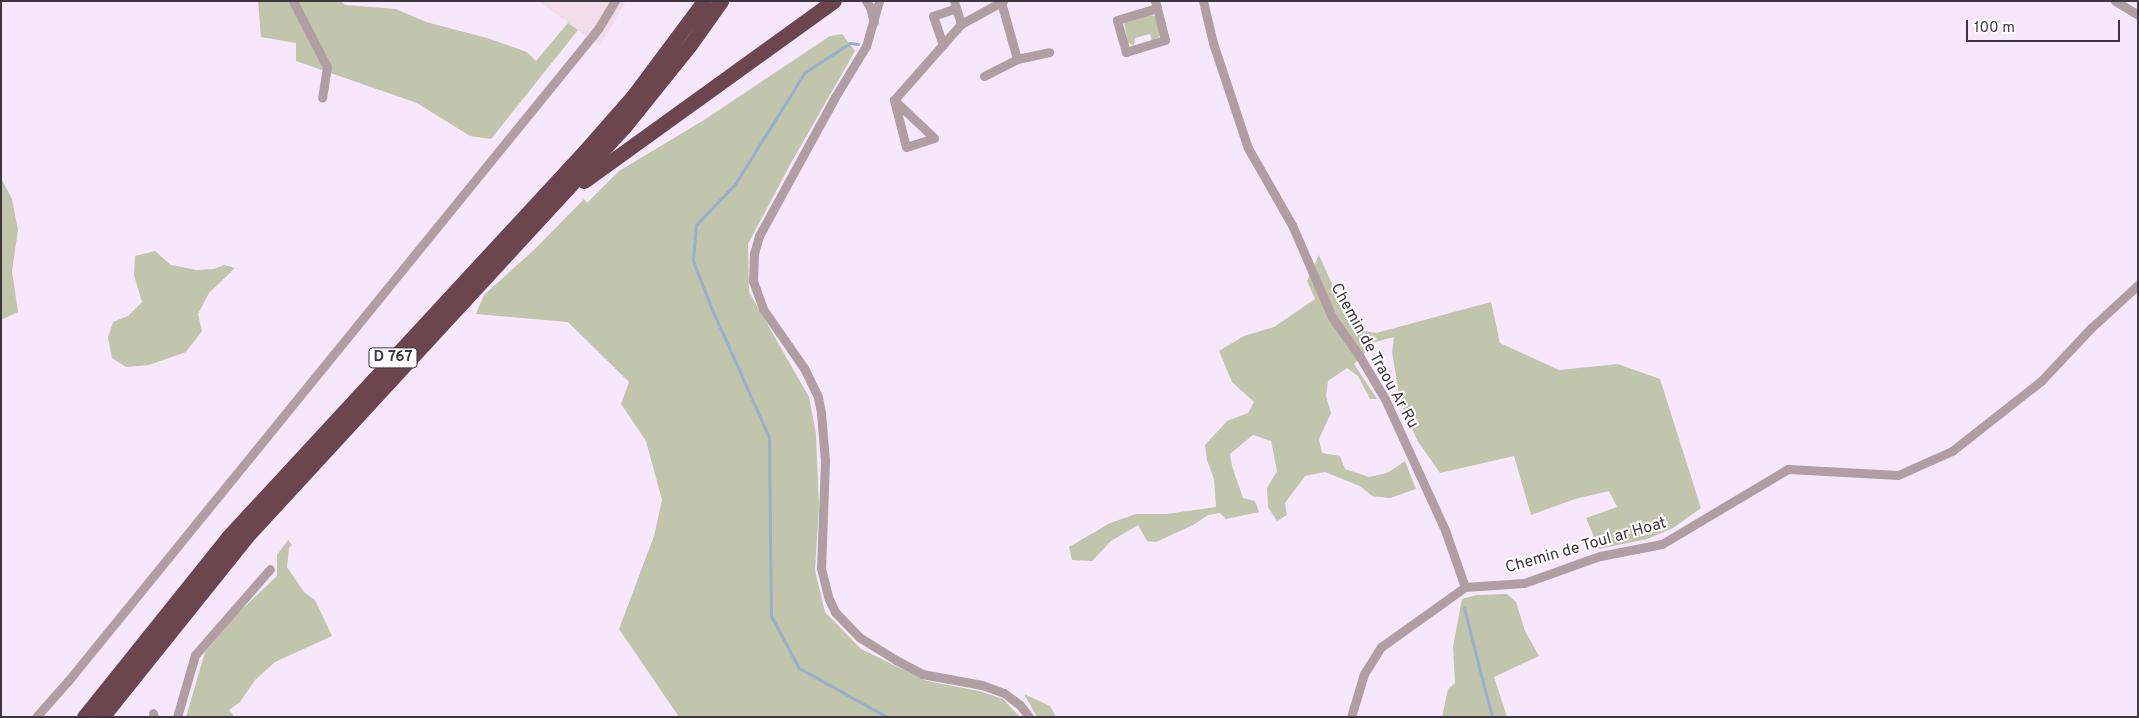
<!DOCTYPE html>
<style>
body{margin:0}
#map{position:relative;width:2139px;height:718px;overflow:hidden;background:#f7e7fc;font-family:Overpass,sans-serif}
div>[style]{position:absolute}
.industrial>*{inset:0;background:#f1dcea}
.green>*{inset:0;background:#c0c5ab}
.stream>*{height:3px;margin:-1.5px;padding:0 1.5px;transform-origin:1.5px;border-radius:1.5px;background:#9aaece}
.street>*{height:9px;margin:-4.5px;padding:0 4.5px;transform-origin:4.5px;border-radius:4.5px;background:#b19ea2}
.highway>*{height:15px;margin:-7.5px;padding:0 7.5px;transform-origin:7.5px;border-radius:7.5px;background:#6b464e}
span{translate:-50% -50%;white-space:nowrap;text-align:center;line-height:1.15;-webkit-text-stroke:4px #fff;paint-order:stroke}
.shield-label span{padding:1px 4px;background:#fff;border:1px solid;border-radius:4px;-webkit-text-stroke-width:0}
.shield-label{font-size:15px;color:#3e3640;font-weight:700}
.street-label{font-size:16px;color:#3e3640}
.frame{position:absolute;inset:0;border:2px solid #3e3640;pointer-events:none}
.scale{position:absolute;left:1966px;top:20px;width:154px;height:22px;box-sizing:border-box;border:2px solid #3e3640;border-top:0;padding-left:6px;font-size:15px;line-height:18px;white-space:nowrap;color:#3e3640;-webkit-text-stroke:4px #fff;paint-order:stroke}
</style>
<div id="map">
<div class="industrial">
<i style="clip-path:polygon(538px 1px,626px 1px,600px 46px)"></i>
</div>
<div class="green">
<i style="clip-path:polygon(258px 1px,341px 1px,345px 5px,396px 9px,426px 22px,487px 38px,527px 52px,536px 61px,568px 23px,578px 30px,491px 139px,470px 136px,417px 103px,296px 61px,296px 43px,261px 37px)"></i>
<i style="clip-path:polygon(1150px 15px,1155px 16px,1160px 34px,1158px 38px,1152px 41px,1150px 34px,1135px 38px,1134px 46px,1128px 42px,1124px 23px)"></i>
<i style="clip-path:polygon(842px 34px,855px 51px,791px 163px,748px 244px,749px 292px,809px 397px,816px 434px,819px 508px,815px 570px,825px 612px,861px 649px,927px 681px,979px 691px,1003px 699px,1020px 717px,679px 717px,619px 629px,654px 536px,662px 500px,646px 441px,621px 404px,629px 382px,568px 322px,476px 314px,484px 295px,537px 247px,584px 199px,587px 203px,619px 171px,704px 120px,830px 36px)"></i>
<i style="clip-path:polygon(1px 178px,12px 199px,18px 230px,12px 271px,18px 312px,1px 320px)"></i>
<i style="clip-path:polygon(155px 251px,171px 265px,197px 270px,214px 269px,224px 265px,235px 268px,209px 293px,198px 314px,202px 331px,186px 352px,149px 365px,126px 367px,112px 358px,108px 338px,113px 322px,128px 316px,142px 302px,134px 275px,135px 256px)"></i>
<i style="clip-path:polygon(1319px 255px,1343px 308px,1357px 330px,1376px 333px,1491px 302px,1500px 343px,1559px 370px,1618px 364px,1660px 379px,1701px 508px,1673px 528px,1647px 539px,1599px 549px,1586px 518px,1617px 507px,1609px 491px,1575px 499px,1531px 515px,1514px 456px,1440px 473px,1417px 440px,1400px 401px,1392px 352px,1394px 337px,1375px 342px,1354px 364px,1377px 399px,1370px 399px,1358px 376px,1347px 368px,1328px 381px,1326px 396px,1331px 413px,1319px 439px,1322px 453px,1340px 456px,1345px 469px,1369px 477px,1387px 473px,1405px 461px,1416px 489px,1390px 498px,1372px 496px,1360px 486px,1325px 472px,1305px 476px,1285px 503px,1287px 515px,1277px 521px,1268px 507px,1267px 488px,1277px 471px,1271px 441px,1253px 435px,1230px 454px,1232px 466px,1243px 498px,1255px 501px,1259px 512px,1226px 519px,1220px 513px,1208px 515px,1193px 525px,1156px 542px,1147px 541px,1138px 525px,1111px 541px,1092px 561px,1072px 560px,1069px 547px,1110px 523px,1136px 514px,1166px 514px,1216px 507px,1214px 479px,1207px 460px,1205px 445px,1227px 421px,1248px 413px,1254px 402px,1232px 382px,1219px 351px,1244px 336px,1274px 327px,1315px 299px,1307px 281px)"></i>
<i style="clip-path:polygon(288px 540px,292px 545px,289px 548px,287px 567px,304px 592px,315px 600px,332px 636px,275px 662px,255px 680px,240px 702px,229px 710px,235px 717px,186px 717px,205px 652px,237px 614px,277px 576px,277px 555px)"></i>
<i style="clip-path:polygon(1507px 594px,1516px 602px,1525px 631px,1539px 656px,1494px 677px,1507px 717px,1442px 717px,1448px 689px,1455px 683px,1453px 646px,1462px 599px,1477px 595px)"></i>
<i style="clip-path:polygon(1024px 694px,1050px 706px,1056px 717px,1037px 717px)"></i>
</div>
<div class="stream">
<i style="left:858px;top:44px;width:8px;rotate:-173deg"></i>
<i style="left:850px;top:43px;width:54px;rotate:147.2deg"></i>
<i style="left:805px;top:72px;width:132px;rotate:122deg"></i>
<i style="left:735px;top:184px;width:57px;rotate:133.6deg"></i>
<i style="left:696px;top:225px;width:36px;rotate:95deg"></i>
<i style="left:693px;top:261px;width:49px;rotate:68.6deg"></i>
<i style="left:711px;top:307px;width:142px;rotate:66deg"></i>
<i style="left:769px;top:437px;width:179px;rotate:89.4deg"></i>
<i style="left:771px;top:616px;width:59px;rotate:61.7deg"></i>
<i style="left:799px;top:668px;width:101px;rotate:29.1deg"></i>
<i style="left:1464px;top:608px;width:113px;rotate:75.6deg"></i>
</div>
<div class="street">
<i style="left:293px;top:1px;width:74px;rotate:62.7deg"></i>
<i style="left:327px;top:67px;width:31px;rotate:99deg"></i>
<i style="left:866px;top:1px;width:7px;rotate:56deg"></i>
<i style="left:870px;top:7px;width:16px;rotate:76deg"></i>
<i style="left:879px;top:1px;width:47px;rotate:106.1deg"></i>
<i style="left:866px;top:46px;width:60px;rotate:121.3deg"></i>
<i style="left:835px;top:97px;width:158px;rotate:118.7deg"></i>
<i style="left:759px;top:236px;width:19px;rotate:106deg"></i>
<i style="left:754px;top:254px;width:27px;rotate:92deg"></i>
<i style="left:753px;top:281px;width:30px;rotate:70deg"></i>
<i style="left:763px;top:309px;width:72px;rotate:55.2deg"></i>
<i style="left:804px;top:368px;width:32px;rotate:64deg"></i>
<i style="left:818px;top:397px;width:16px;rotate:79deg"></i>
<i style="left:821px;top:413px;width:48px;rotate:85.2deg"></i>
<i style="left:825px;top:461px;width:107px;rotate:92.1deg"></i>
<i style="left:821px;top:568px;width:32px;rotate:76deg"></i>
<i style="left:829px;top:599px;width:14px;rotate:65deg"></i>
<i style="left:835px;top:612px;width:35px;rotate:46deg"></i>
<i style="left:859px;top:637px;width:44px;rotate:31.9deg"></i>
<i style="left:896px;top:660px;width:30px;rotate:28deg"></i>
<i style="left:922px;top:674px;width:61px;rotate:10.4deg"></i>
<i style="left:982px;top:685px;width:23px;rotate:20deg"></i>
<i style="left:1004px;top:693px;width:20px;rotate:37deg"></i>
<i style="left:1020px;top:705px;width:15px;rotate:53deg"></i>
<i style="left:954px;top:1px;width:24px;rotate:73deg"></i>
<i style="left:1155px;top:1px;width:7px;rotate:74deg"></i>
<i style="left:1157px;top:8px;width:33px;rotate:76deg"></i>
<i style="left:1165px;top:40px;width:41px;rotate:162.9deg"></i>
<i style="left:1126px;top:52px;width:33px;rotate:-106deg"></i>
<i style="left:1117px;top:20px;width:42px;rotate:-16.7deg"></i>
<i style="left:1203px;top:1px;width:43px;rotate:76.6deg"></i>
<i style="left:1213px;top:43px;width:111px;rotate:71.6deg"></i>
<i style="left:1248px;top:148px;width:89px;rotate:60.3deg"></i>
<i style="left:1292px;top:225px;width:100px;rotate:66.5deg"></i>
<i style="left:1332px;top:317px;width:49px;rotate:55deg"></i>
<i style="left:1360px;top:357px;width:49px;rotate:59.2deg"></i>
<i style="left:1385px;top:399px;width:144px;rotate:65.4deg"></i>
<i style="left:1445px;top:530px;width:60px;rotate:70.7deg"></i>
<i style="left:2115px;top:1px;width:27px;rotate:31deg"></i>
<i style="left:1001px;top:2px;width:59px;rotate:74.3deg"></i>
<i style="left:943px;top:45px;width:31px;rotate:-109deg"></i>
<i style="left:933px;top:16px;width:24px;rotate:-19deg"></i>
<i style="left:984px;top:76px;width:37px;rotate:-27deg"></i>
<i style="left:1017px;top:59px;width:33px;rotate:-12deg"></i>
<i style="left:894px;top:100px;width:101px;rotate:-48.6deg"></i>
<i style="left:961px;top:24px;width:48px;rotate:-28.7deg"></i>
<i style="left:894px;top:100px;width:55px;rotate:43.5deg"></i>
<i style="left:934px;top:138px;width:29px;rotate:162deg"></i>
<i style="left:906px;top:147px;width:49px;rotate:-104.3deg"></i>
<i style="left:1465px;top:587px;width:59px;rotate:-3.9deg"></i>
<i style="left:1524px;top:583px;width:81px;rotate:-19.6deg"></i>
<i style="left:1600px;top:556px;width:63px;rotate:-11deg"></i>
<i style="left:1662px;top:544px;width:147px;rotate:-30.8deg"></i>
<i style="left:1788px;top:469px;width:110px;rotate:3.1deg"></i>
<i style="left:1898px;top:475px;width:59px;rotate:-24deg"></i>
<i style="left:1952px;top:451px;width:113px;rotate:-38.2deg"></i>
<i style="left:2041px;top:381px;width:73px;rotate:-46.7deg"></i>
<i style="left:2091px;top:328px;width:64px;rotate:-42.5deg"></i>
<i style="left:153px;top:713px;width:4px;rotate:76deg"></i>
<i style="left:36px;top:717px;width:48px;rotate:-48.4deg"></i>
<i style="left:68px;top:681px;width:840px;rotate:-50.89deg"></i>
<i style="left:598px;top:29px;width:33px;rotate:-59deg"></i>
<i style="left:177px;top:717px;width:65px;rotate:-73.8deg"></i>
<i style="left:195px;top:655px;width:114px;rotate:-48.9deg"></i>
<i style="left:1351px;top:717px;width:45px;rotate:-73.2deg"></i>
<i style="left:1364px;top:674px;width:32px;rotate:-58deg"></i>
<i style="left:1381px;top:647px;width:103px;rotate:-35.5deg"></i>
</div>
<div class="highway">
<i style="left:584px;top:181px;width:308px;rotate:-35.8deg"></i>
<i style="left:84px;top:717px;width:231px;rotate:-51.3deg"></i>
<i style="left:228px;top:537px;width:526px;rotate:-47.24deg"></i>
<i style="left:585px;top:151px;width:74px;rotate:-48.8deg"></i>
<i style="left:634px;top:95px;width:117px;rotate:-53.3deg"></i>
<i style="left:102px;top:717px;width:231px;rotate:-51.3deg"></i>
<i style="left:246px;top:537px;width:558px;rotate:-47.33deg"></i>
<i style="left:624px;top:127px;width:105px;rotate:-51.2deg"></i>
<i style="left:690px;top:45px;width:54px;rotate:-54.8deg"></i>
</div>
<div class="shield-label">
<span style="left:393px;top:358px">D 767</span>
</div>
<div class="street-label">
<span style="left:1374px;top:356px;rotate:61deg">Chemin de Traou Ar Ru</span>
<span style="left:1586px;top:546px;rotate:-16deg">Chemin de Toul ar Hoat</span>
</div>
<div class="frame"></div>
<div class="scale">100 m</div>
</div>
